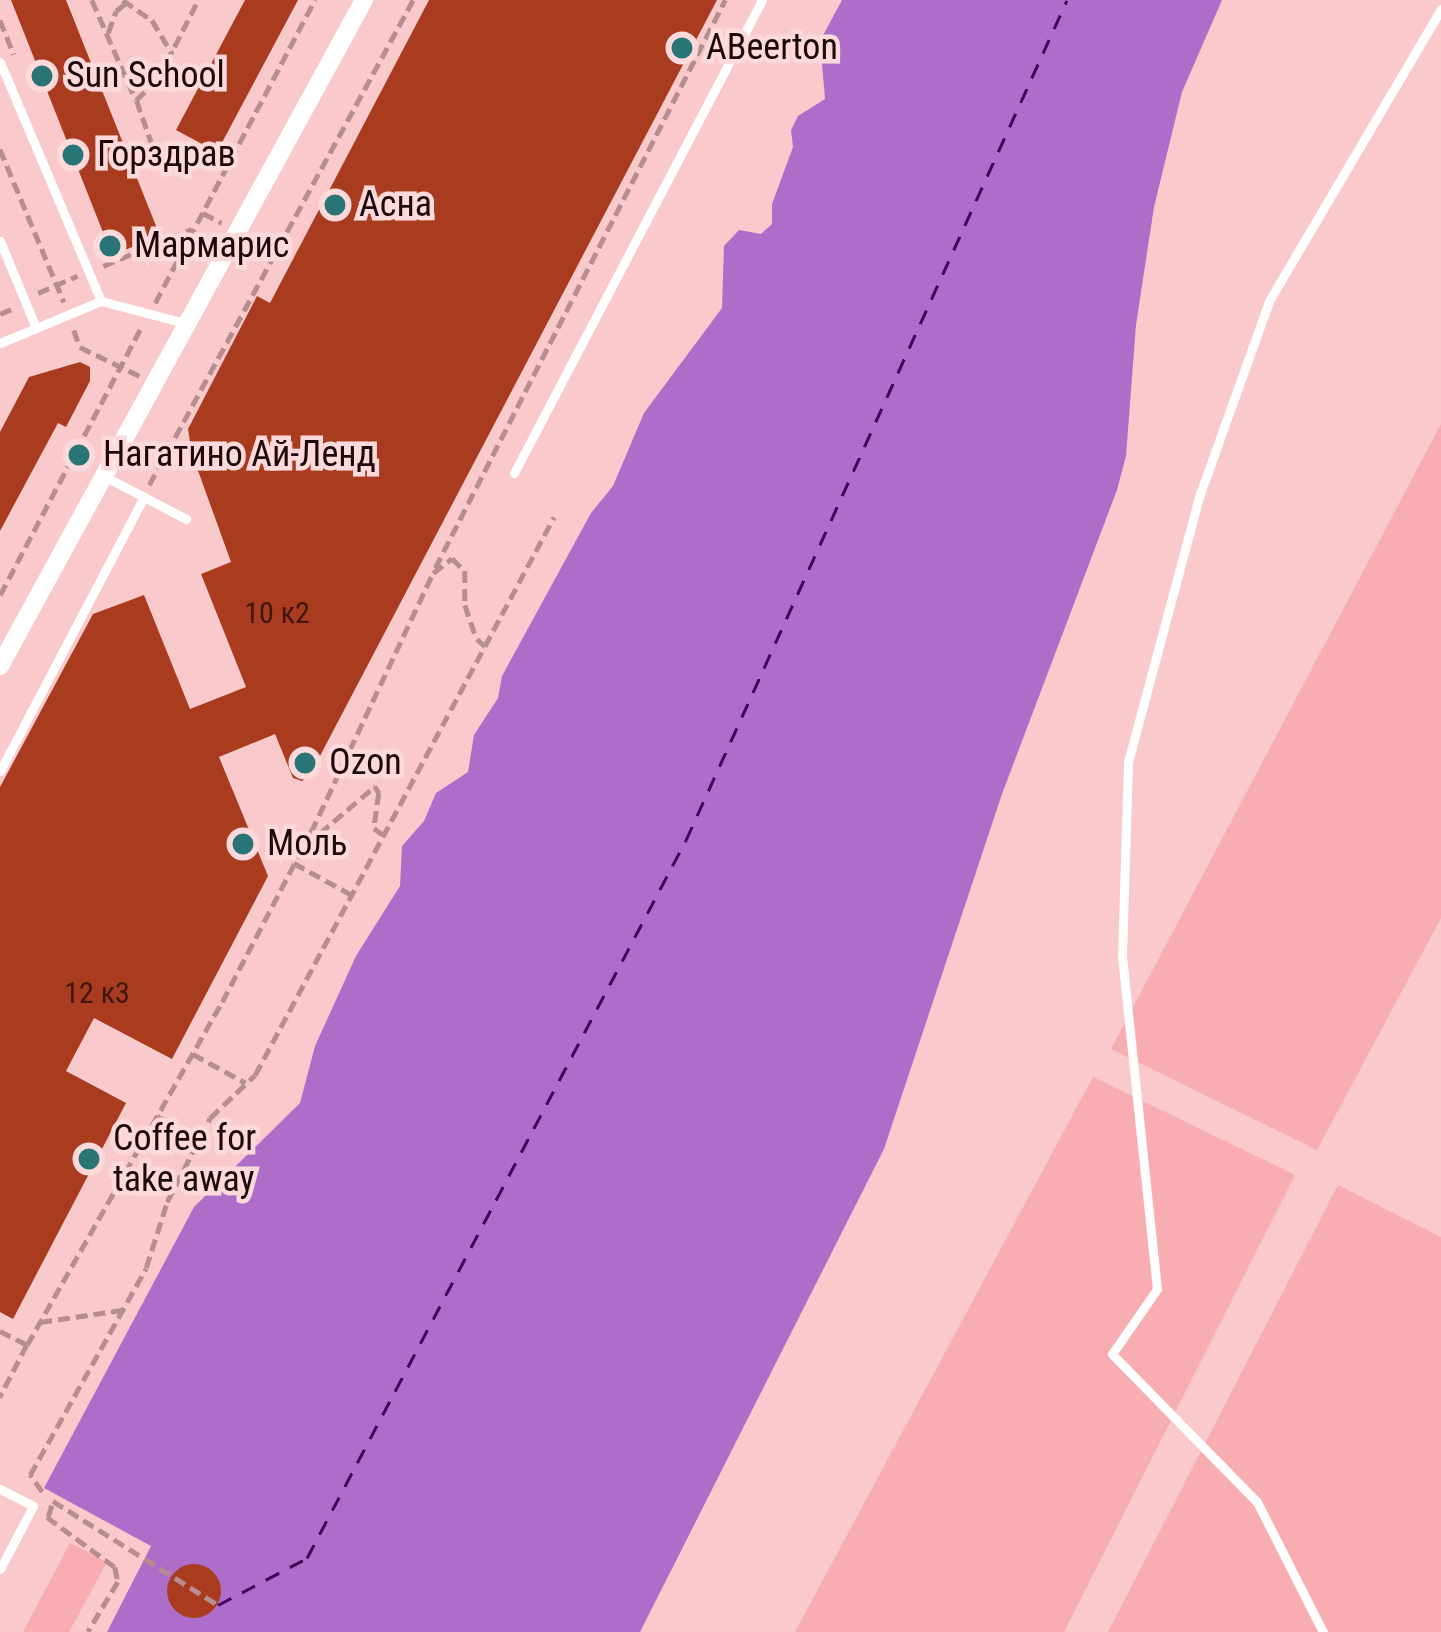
<!DOCTYPE html>
<meta charset="utf-8">
<style>
body{margin:0}
#map{position:relative;width:1441px;height:1632px;overflow:hidden;background:#f9c9cb;font-family:"Roboto Condensed",sans-serif}
div>[style]{position:absolute}
.green>*{inset:0;background:#f7adb1}
.water>*{inset:0;background:#af6dca}
.ferry>*{height:3px;margin-top:-1.5px;transform-origin:0;background:repeating-linear-gradient(90deg,#440059 0 15px,transparent 0 27px)}
.building>*{inset:0;background:#a93c1f}
.round{border-radius:50%}
.path>*{height:4.5px;margin-top:-2.25px;transform-origin:0;background:repeating-linear-gradient(90deg,#b68e90 0 12px,transparent 0 18px)}
.service>*{height:9px;margin:-4.5px;padding:0 4.5px;transform-origin:4.5px;border-radius:4.5px;background:#fff}
.minor>*{height:18px;margin:-9px;padding:0 9px;transform-origin:9px;border-radius:9px;background:#fff}
.dots>*{width:33px;height:33px;translate:-50% -50%;box-sizing:border-box;border:6px solid #fed9db;border-radius:50%}
span{translate:-50% -50%;white-space:nowrap;text-align:center;line-height:1.15;-webkit-text-stroke:9px #fed9db;paint-order:stroke}
.number-label{font-size:30px;color:#401610}
.number-label span{-webkit-text-stroke-width:0}
.poi-label{font-size:36px;color:#1d090b}
.left{translate:0 -50%;text-align:left}
</style>
<div id="map">
<div class="green">
<i style="clip-path:polygon(1441px 424px,1441px 918px,1317px 1150px,1111px 1049px)"></i>
<i style="clip-path:polygon(1093px 1077px,1295px 1175px,1064px 1632px,795px 1632px)"></i>
<i style="clip-path:polygon(1338px 1185px,1441px 1237px,1441px 1632px,1108px 1632px)"></i>
<i style="clip-path:polygon(70px 1543px,107px 1562px,69px 1632px,23px 1632px)"></i>
</div>
<div class="water">
<i style="clip-path:polygon(842px 0,1222px 0,1182px 92px,1154px 207px,1136px 325px,1126px 456px,1117px 490px,1002px 794px,884px 1149px,640px 1632px,107px 1632px,151px 1546px,44px 1488px,194px 1207px,300px 1103px,315px 1046px,356px 956px,400px 886px,402px 846px,424px 821px,436px 793px,468px 772px,474px 735px,498px 698px,502px 676px,591px 513px,613px 486px,644px 413px,722px 308px,724px 246px,739px 230px,761px 234px,772px 224px,772px 204px,793px 147px,791px 130px,798px 116px,825px 99px,820px 41px)"></i>
</div>
<div class="ferry">
<i style="left:218px;top:1605px;width:101px;rotate:-27.8deg"></i>
<i style="left:307px;top:1558px;width:812px;rotate:-62.17deg"></i>
<i style="left:686px;top:840px;width:922px;rotate:-65.6deg"></i>
</div>
<div class="building">
<i style="clip-path:polygon(11px 0,66px 0,160px 236px,112px 255px)"></i>
<i style="clip-path:polygon(245px 0,298px 0,217px 152px,176px 130px)"></i>
<i style="clip-path:polygon(429px 0,717px 0,310px 775px,302px 781px,293px 778px,275px 734px,219px 757px,268px 876px,172px 1059px,94px 1018px,66px 1071px,126px 1103px,13px 1319px,0 1312px,0 787px,93px 614px,144px 595px,190px 709px,246px 687px,201px 574px,231px 562px,192px 454px,188px 429px,257px 296px,270px 303px)"></i>
<i style="clip-path:polygon(80px 362px,90px 367px,90px 381px,66px 427px,58px 423px,0 531px,0 432px,29px 377px)"></i>
<i class="round" style="left:167px;top:1564px;width:54px;height:54px"></i>
</div>
<div class="path">
<i style="left:92px;top:0;width:109px;rotate:66.3deg"></i>
<i style="left:123px;top:0;width:35px;rotate:35deg"></i>
<i style="left:152px;top:20px;width:39px;rotate:59deg"></i>
<i style="left:0;top:20px;width:37px;rotate:68deg"></i>
<i style="left:108px;top:33px;width:23px;rotate:-70deg"></i>
<i style="left:116px;top:11px;width:13px;rotate:-39deg"></i>
<i style="left:0;top:149px;width:166px;rotate:67.3deg"></i>
<i style="left:158px;top:163px;width:67px;rotate:-109.2deg"></i>
<i style="left:136px;top:100px;width:30px;rotate:-44deg"></i>
<i style="left:158px;top:79px;width:89px;rotate:-63.1deg"></i>
<i style="left:203px;top:213px;width:21px;rotate:28deg"></i>
<i style="left:254px;top:239px;width:24px;rotate:30deg"></i>
<i style="left:103px;top:266px;width:96px;rotate:-22.6deg"></i>
<i style="left:38px;top:293px;width:43px;rotate:-23.6deg"></i>
<i style="left:155px;top:303px;width:343px;rotate:-62.2deg"></i>
<i style="left:0;top:314px;width:15px;rotate:-23deg"></i>
<i style="left:74px;top:330px;width:18px;rotate:71deg"></i>
<i style="left:80px;top:347px;width:67px;rotate:25.8deg"></i>
<i style="left:149px;top:485px;width:552px;rotate:-61.44deg"></i>
<i style="left:435px;top:568px;width:638px;rotate:-62.95deg"></i>
<i style="left:0;top:595px;width:302px;rotate:-62.2deg"></i>
<i style="left:306px;top:845px;width:91px;rotate:-40.5deg"></i>
<i style="left:375px;top:786px;width:8px;rotate:60deg"></i>
<i style="left:379px;top:793px;width:35px;rotate:98deg"></i>
<i style="left:374px;top:828px;width:10px;rotate:37deg"></i>
<i style="left:294px;top:863px;width:66px;rotate:28.9deg"></i>
<i style="left:193px;top:1054px;width:60px;rotate:28.7deg"></i>
<i style="left:157px;top:1116px;width:48px;rotate:31.4deg"></i>
<i style="left:40px;top:1322px;width:83px;rotate:-8.3deg"></i>
<i style="left:0;top:1331px;width:30px;rotate:27deg"></i>
<i style="left:27px;top:1345px;width:59px;rotate:117.4deg"></i>
<i style="left:27px;top:1345px;width:395px;rotate:-60.4deg"></i>
<i style="left:222px;top:1002px;width:192px;rotate:-62.4deg"></i>
<i style="left:311px;top:832px;width:286px;rotate:-64.8deg"></i>
<i style="left:433px;top:573px;width:24px;rotate:-38deg"></i>
<i style="left:452px;top:558px;width:18px;rotate:45deg"></i>
<i style="left:465px;top:571px;width:34px;rotate:90deg"></i>
<i style="left:465px;top:605px;width:36px;rotate:71deg"></i>
<i style="left:477px;top:639px;width:11px;rotate:41deg"></i>
<i style="left:42px;top:1492px;width:21px;rotate:-125deg"></i>
<i style="left:30px;top:1475px;width:237px;rotate:-60.7deg"></i>
<i style="left:146px;top:1268px;width:69px;rotate:-72.3deg"></i>
<i style="left:167px;top:1202px;width:94px;rotate:-62.9deg"></i>
<i style="left:210px;top:1118px;width:62px;rotate:-43.7deg"></i>
<i style="left:255px;top:1075px;width:633px;rotate:-61.82deg"></i>
<i style="left:47px;top:1517px;width:84px;rotate:36.3deg"></i>
<i style="left:115px;top:1567px;width:15px;rotate:79deg"></i>
<i style="left:118px;top:1582px;width:58px;rotate:121deg"></i>
<i style="left:48px;top:1517px;width:17px;rotate:-73deg"></i>
<i style="left:53px;top:1501px;width:195px;rotate:32.2deg"></i>
</div>
<div class="service">
<i style="left:0;top:62px;width:259px;rotate:67.1deg"></i>
<i style="left:0;top:241px;width:94px;rotate:67.5deg"></i>
<i style="left:0;top:343px;width:109px;rotate:-22.6deg"></i>
<i style="left:101px;top:301px;width:87px;rotate:14.7deg"></i>
<i style="left:514px;top:473px;width:534px;rotate:-62.33deg"></i>
<i style="left:102px;top:475px;width:95px;rotate:27.6deg"></i>
<i style="left:0;top:771px;width:310px;rotate:-62.3deg"></i>
<i style="left:0;top:1489px;width:37px;rotate:27deg"></i>
<i style="left:33px;top:1506px;width:71px;rotate:117.6deg"></i>
<i style="left:1323px;top:1632px;width:146px;rotate:-116.9deg"></i>
<i style="left:1257px;top:1502px;width:207px;rotate:-134.4deg"></i>
<i style="left:1112px;top:1354px;width:79px;rotate:-55.3deg"></i>
<i style="left:1157px;top:1289px;width:336px;rotate:-96deg"></i>
<i style="left:1122px;top:955px;width:193px;rotate:-88.2deg"></i>
<i style="left:1128px;top:762px;width:278px;rotate:-75deg"></i>
<i style="left:1200px;top:494px;width:205px;rotate:-70.3deg"></i>
<i style="left:1269px;top:301px;width:339px;rotate:-59.5deg"></i>
</div>
<div class="minor">
<i style="left:0;top:666px;width:759px;rotate:-61.34deg"></i>
</div>
<div class="dots">
<i style="left:682px;top:48px;background:#297474"></i>
<i style="left:42px;top:76px;background:#297474"></i>
<i style="left:73px;top:155px;background:#297474"></i>
<i style="left:335px;top:205px;background:#297474"></i>
<i style="left:110px;top:246px;background:#297474"></i>
<i style="left:79px;top:455px;background:#297474"></i>
<i style="left:305px;top:763px;background:#297474"></i>
<i style="left:243px;top:844px;background:#297474"></i>
<i style="left:89px;top:1159px;background:#297474"></i>
</div>
<div class="number-label">
<span style="left:277px;top:613px">10 к2</span>
<span style="left:97px;top:993px">12 к3</span>
</div>
<div class="poi-label">
<span class="left" style="left:706px;top:48px">ABeerton</span>
<span class="left" style="left:66px;top:76px">Sun School</span>
<span class="left" style="left:97px;top:155px">Горздрав</span>
<span class="left" style="left:359px;top:205px">Асна</span>
<span class="left" style="left:134px;top:246px">Мармарис</span>
<span class="left" style="left:103px;top:455px">Нагатино Ай-Ленд</span>
<span class="left" style="left:329px;top:763px">Ozon</span>
<span class="left" style="left:267px;top:844px">Моль</span>
<span class="left" style="left:113px;top:1159px">Coffee for<br>take away</span>
</div>
</div>
